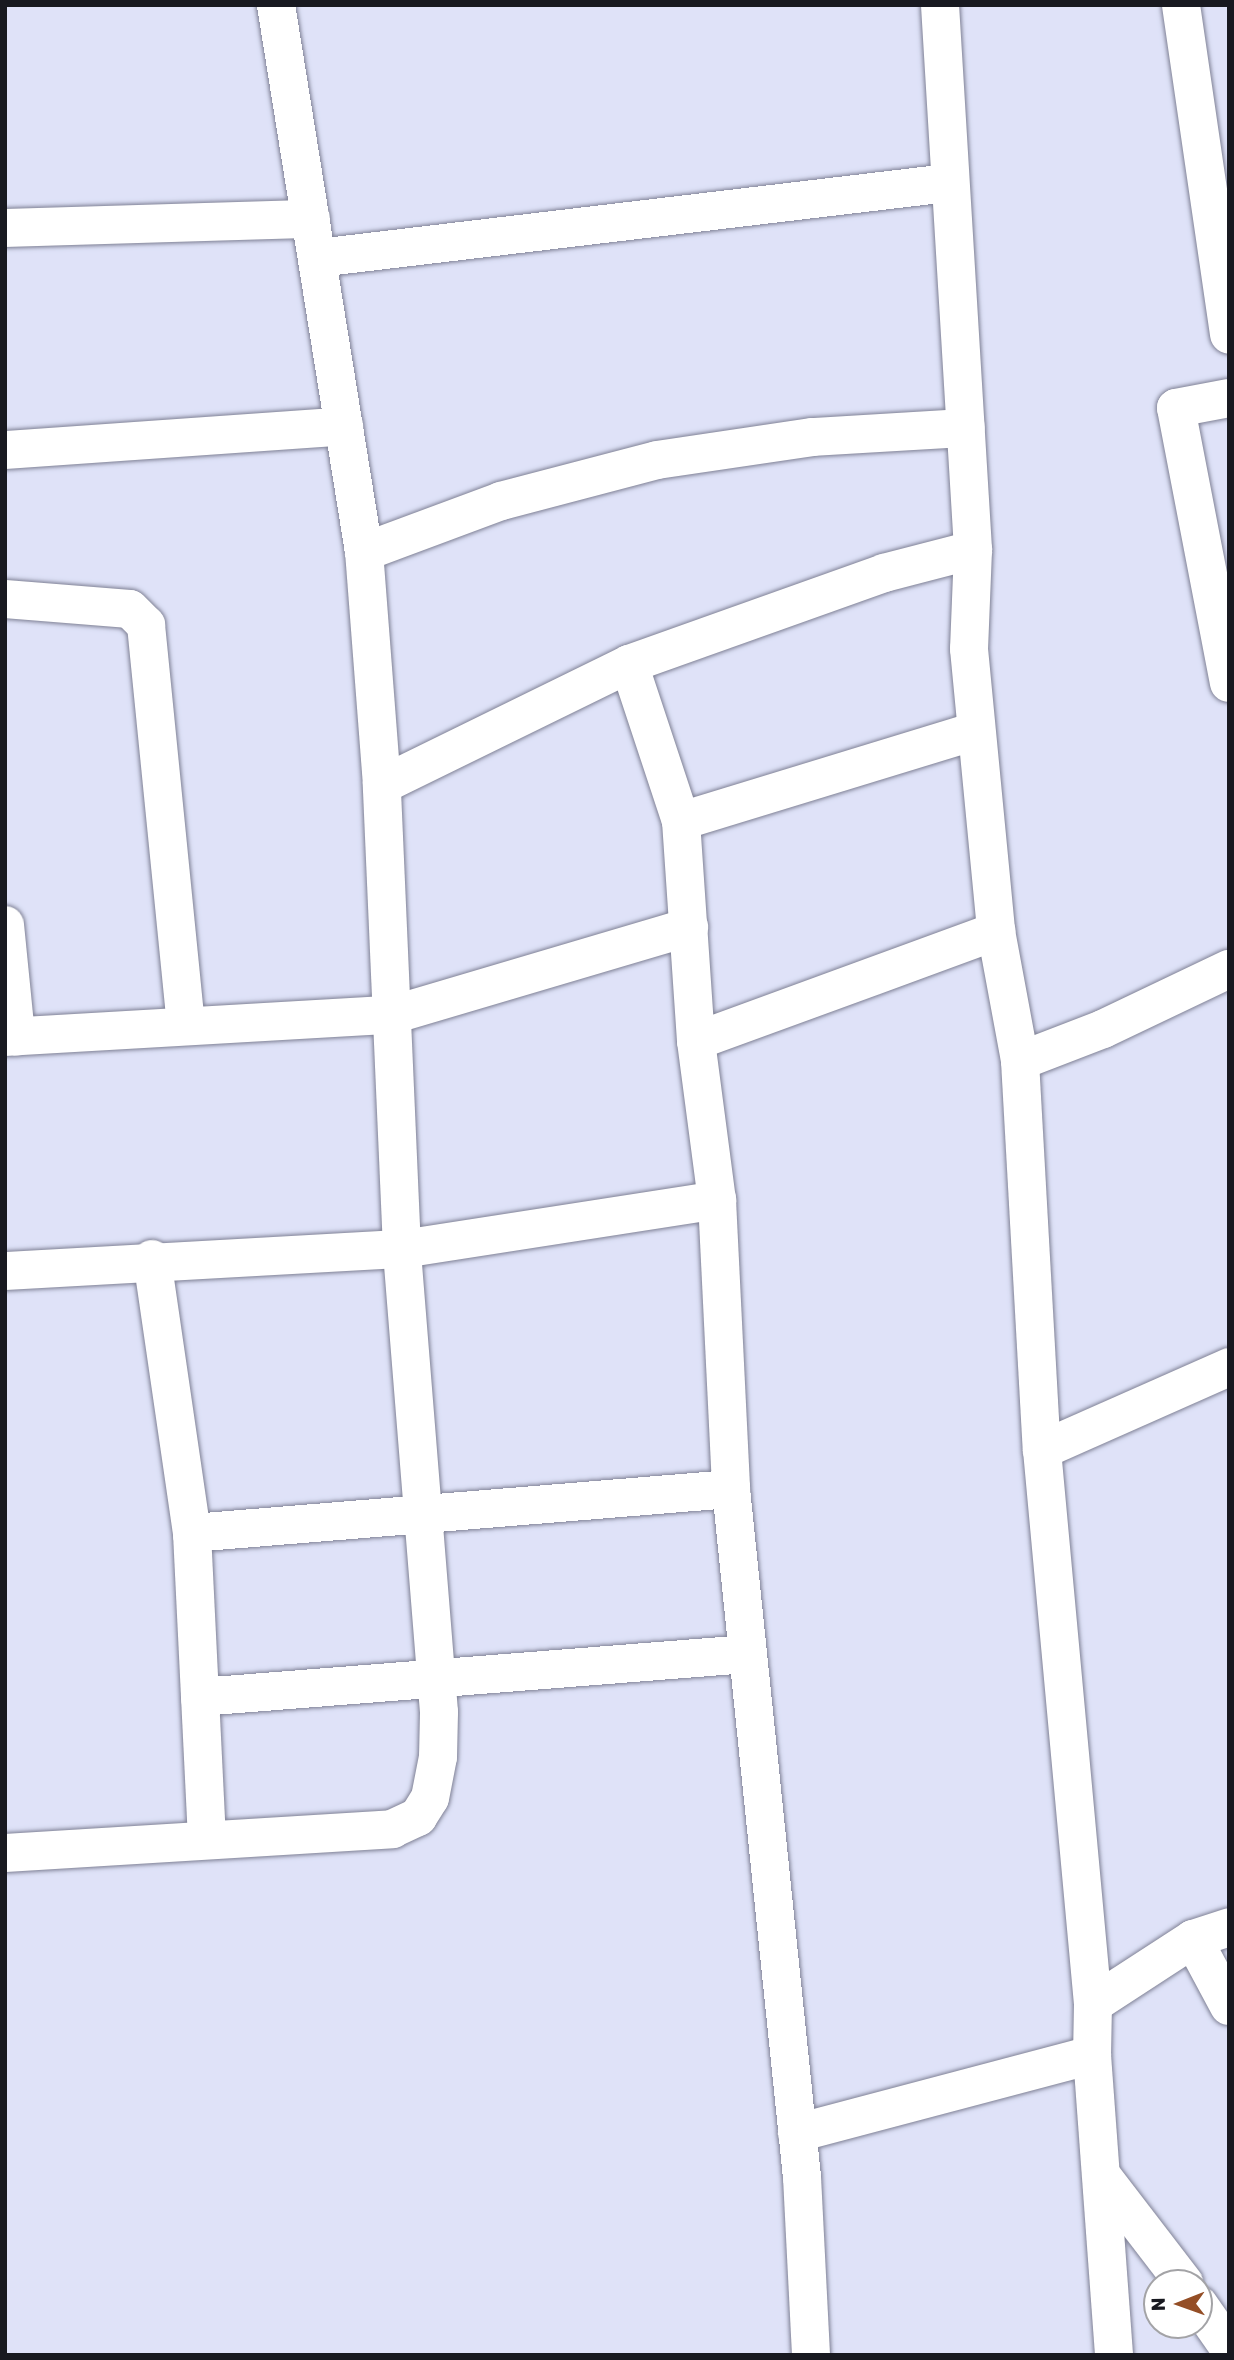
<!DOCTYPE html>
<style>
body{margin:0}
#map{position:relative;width:1234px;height:2360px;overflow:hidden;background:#dfe2f8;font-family:Rubik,sans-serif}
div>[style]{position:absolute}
.roads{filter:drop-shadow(0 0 2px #7f8195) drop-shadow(0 0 2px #7f8195)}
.minor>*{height:38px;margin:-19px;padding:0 19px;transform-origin:19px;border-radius:19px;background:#fff}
span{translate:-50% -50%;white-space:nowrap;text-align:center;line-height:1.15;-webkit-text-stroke:7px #fff;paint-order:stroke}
.frame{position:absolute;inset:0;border:7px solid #181920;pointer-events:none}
.north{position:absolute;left:1143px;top:2269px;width:70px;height:70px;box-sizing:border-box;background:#fff;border:2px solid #a3a3a6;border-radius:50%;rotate:269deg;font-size:19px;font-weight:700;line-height:28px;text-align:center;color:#181920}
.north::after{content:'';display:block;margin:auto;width:24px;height:32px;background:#944e26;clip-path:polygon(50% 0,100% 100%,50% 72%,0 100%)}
</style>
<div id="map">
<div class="roads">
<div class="minor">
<i style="left:940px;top:5px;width:546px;rotate:86.53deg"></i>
<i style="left:973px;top:550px;width:99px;rotate:92.3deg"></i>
<i style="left:969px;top:649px;width:283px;rotate:84.5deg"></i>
<i style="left:996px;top:931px;width:132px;rotate:79.5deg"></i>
<i style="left:1020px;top:1061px;width:390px;rotate:86.8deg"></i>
<i style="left:1042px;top:1450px;width:556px;rotate:84.74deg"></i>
<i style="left:1093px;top:2004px;width:51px;rotate:91.1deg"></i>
<i style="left:1092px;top:2055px;width:301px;rotate:85.8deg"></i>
<i style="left:1181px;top:5px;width:333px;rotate:81.7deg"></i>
<i style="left:5px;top:228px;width:306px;rotate:-1.7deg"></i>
<i style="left:318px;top:258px;width:634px;rotate:-6.79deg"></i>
<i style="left:1229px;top:398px;width:54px;rotate:169.3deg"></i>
<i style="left:1176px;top:408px;width:280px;rotate:79.1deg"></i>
<i style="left:5px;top:450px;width:340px;rotate:-4deg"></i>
<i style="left:364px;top:552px;width:146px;rotate:-20.4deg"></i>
<i style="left:501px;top:501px;width:161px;rotate:-14.7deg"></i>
<i style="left:657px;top:460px;width:158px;rotate:-8.4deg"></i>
<i style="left:813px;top:437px;width:153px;rotate:-3.4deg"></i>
<i style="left:5px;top:599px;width:125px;rotate:4.6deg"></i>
<i style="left:130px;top:609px;width:23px;rotate:45deg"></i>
<i style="left:146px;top:625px;width:401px;rotate:84.3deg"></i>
<i style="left:629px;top:664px;width:165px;rotate:71.7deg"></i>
<i style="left:681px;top:821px;width:221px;rotate:86.1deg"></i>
<i style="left:696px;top:1041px;width:160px;rotate:82.5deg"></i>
<i style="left:717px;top:1200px;width:289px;rotate:87.2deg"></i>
<i style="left:731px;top:1489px;width:692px;rotate:84.11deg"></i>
<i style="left:802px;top:2177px;width:178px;rotate:87.1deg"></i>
<i style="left:382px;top:785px;width:275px;rotate:-26.1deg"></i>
<i style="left:629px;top:664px;width:271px;rotate:-19.6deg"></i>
<i style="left:884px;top:573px;width:92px;rotate:-14.5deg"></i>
<i style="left:681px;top:821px;width:308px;rotate:-17deg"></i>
<i style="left:5px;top:925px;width:112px;rotate:84.3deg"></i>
<i style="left:5px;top:1037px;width:388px;rotate:-3.3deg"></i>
<i style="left:392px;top:1015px;width:310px;rotate:-16.5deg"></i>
<i style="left:696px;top:1041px;width:320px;rotate:-20.1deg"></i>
<i style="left:1020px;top:1061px;width:89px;rotate:-21.1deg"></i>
<i style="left:1103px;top:1029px;width:140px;rotate:-25.5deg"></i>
<i style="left:152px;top:1259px;width:277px;rotate:81.7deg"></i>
<i style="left:192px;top:1533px;width:303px;rotate:87.2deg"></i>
<i style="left:5px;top:1271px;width:398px;rotate:-3.2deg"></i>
<i style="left:402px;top:1249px;width:319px;rotate:-8.8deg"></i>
<i style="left:1042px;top:1450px;width:205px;rotate:-23.9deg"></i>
<i style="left:192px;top:1533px;width:541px;rotate:-4.67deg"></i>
<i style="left:200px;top:1697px;width:549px;rotate:-4.49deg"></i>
<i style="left:5px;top:1853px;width:388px;rotate:-3.5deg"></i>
<i style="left:392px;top:1829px;width:29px;rotate:-25deg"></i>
<i style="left:418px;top:1817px;width:22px;rotate:-58deg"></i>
<i style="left:430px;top:1798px;width:42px;rotate:-79deg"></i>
<i style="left:438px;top:1757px;width:45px;rotate:-88.7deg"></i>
<i style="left:439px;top:1712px;width:464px;rotate:-94.6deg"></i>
<i style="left:402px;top:1249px;width:464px;rotate:-92.5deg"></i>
<i style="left:382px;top:785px;width:234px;rotate:-94.4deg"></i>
<i style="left:364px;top:552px;width:554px;rotate:-99.14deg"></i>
<i style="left:1193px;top:1939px;width:76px;rotate:61.8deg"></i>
<i style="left:1093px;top:2004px;width:119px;rotate:-33deg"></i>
<i style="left:1193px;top:1939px;width:38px;rotate:-18deg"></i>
<i style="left:797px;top:2133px;width:305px;rotate:-14.8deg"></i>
<i style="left:1102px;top:2176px;width:135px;rotate:52.5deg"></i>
<i style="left:1199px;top:2305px;width:52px;rotate:55.1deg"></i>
</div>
</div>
<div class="frame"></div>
<div class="north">N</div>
</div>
